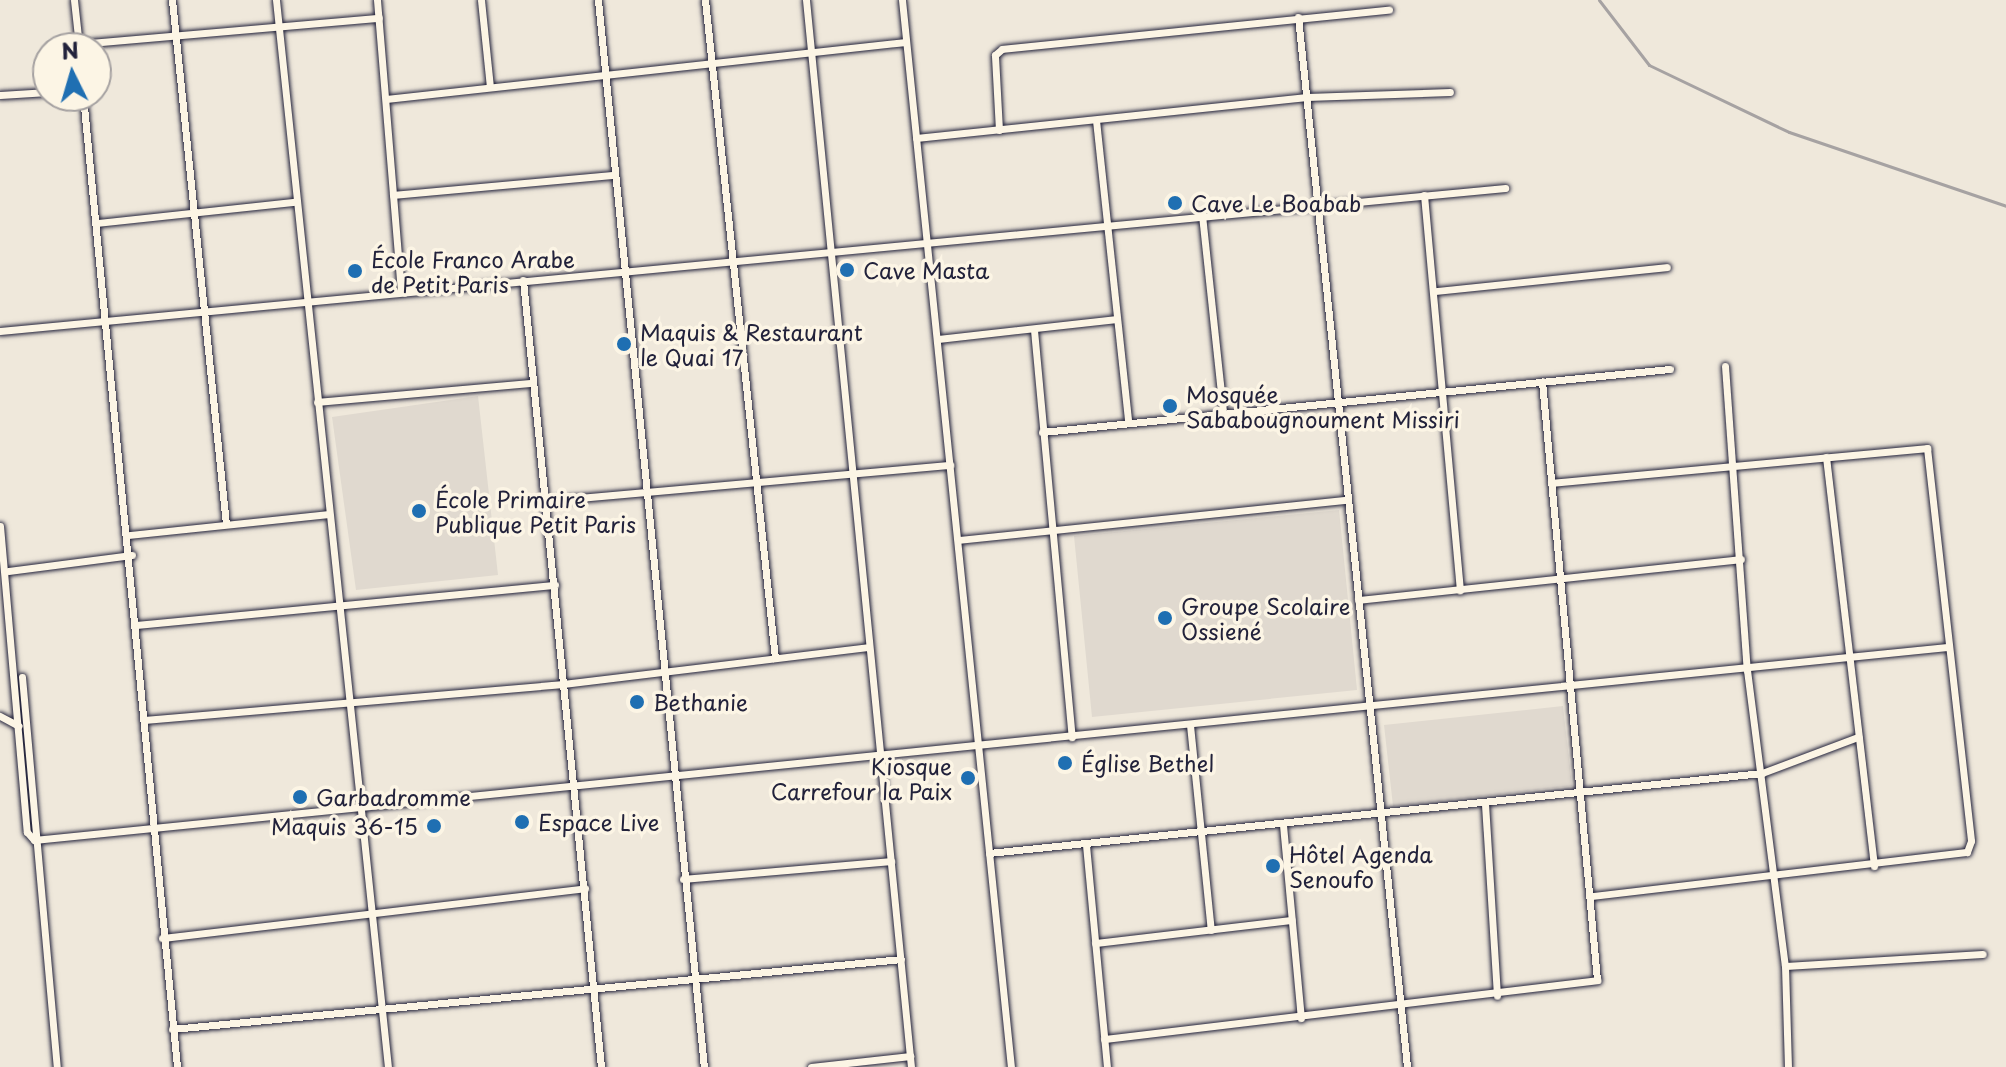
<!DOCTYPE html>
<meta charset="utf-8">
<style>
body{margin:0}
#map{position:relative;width:2006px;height:1067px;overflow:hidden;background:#efe8db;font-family:"Playpen Sans",sans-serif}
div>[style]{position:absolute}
.built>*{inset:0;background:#e0d9cf}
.stream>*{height:3px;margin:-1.5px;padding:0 1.5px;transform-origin:1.5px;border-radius:1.5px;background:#a6a2a2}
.roads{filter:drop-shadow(0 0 2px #22223b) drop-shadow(0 0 2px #22223b)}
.minor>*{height:7px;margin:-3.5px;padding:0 3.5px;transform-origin:3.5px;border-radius:3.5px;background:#fcf5e5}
.dots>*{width:22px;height:22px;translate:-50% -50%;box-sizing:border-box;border:4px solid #fcf5e5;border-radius:50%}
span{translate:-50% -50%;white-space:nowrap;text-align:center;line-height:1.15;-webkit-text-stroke:7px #fcf5e5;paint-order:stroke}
.poi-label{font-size:22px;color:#22223b}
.left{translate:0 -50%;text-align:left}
.right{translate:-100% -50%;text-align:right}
.north{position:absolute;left:32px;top:32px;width:80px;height:80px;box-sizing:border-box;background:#fcf5e5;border:2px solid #a5a1a1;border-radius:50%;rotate:355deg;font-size:22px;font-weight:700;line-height:32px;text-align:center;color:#22223b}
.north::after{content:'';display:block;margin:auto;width:28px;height:36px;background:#1f6fb2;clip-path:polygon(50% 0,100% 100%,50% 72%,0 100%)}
</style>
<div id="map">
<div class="built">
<i style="clip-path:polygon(478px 396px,498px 575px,356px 590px,332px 417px)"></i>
<i style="clip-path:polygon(1339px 510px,1357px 690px,1092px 717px,1074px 536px)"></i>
<i style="clip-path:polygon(1563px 706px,1572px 786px,1393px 806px,1384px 725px)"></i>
</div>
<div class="stream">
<i style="left:1599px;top:0;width:82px;rotate:52.4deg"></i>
<i style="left:1649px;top:65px;width:155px;rotate:25.6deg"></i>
<i style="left:1789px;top:132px;width:229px;rotate:18.8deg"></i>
</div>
<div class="roads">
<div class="minor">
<i style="left:74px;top:0;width:46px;rotate:83.8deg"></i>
<i style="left:172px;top:0;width:527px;rotate:84.12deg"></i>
<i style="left:276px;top:0;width:1073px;rotate:84.01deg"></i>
<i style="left:377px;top:0;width:292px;rotate:85.3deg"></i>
<i style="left:481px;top:0;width:87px;rotate:84.1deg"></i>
<i style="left:598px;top:0;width:1072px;rotate:84.33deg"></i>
<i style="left:705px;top:0;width:662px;rotate:83.93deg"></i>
<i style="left:806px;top:0;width:1072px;rotate:84.38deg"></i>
<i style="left:902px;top:0;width:1073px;rotate:84.17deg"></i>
<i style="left:1298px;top:17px;width:1056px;rotate:84.07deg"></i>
<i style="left:79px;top:44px;width:301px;rotate:-5deg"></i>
<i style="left:0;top:95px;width:48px;rotate:-3.6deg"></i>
<i style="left:83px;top:96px;width:976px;rotate:84.47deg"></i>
<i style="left:386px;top:99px;width:523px;rotate:-6.26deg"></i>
<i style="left:1096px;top:120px;width:303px;rotate:83.9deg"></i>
<i style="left:999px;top:130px;width:75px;rotate:-93.1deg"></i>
<i style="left:995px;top:55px;width:9px;rotate:-41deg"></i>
<i style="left:1002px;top:49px;width:389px;rotate:-5.8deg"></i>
<i style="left:916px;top:138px;width:393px;rotate:-6deg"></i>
<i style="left:1307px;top:97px;width:143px;rotate:-2deg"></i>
<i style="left:393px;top:195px;width:222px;rotate:-5.2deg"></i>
<i style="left:1424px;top:195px;width:397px;rotate:84.8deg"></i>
<i style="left:1202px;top:215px;width:198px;rotate:83.9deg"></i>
<i style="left:97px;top:223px;width:198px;rotate:-6.1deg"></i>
<i style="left:523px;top:280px;width:791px;rotate:84.34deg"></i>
<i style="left:1436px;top:291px;width:232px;rotate:-5.9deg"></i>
<i style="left:1034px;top:330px;width:409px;rotate:84.7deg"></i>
<i style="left:0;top:331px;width:1512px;rotate:-5.43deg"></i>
<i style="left:938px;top:339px;width:180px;rotate:-6.4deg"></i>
<i style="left:1725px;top:366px;width:305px;rotate:85.9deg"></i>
<i style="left:1747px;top:670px;width:298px;rotate:82.7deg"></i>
<i style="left:1785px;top:966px;width:101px;rotate:88.3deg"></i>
<i style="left:317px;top:402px;width:216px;rotate:-5.1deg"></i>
<i style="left:1042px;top:432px;width:631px;rotate:-5.73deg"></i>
<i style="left:1826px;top:457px;width:412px;rotate:83.3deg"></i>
<i style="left:1551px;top:483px;width:378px;rotate:-5.3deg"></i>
<i style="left:1927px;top:448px;width:395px;rotate:83.6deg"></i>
<i style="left:1971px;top:841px;width:12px;rotate:110deg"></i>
<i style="left:1967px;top:852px;width:379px;rotate:173.3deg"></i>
<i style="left:546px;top:501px;width:406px;rotate:-5.1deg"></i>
<i style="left:0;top:526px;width:307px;rotate:85deg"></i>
<i style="left:27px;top:832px;width:11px;rotate:49deg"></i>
<i style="left:34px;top:840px;width:1923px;rotate:-5.76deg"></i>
<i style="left:129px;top:535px;width:200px;rotate:-6deg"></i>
<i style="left:958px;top:540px;width:392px;rotate:-5.9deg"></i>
<i style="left:8px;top:571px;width:125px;rotate:-7.4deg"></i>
<i style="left:1358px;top:600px;width:385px;rotate:-6.1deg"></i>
<i style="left:137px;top:625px;width:420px;rotate:-5.5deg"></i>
<i style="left:22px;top:677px;width:392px;rotate:84.9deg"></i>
<i style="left:0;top:716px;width:21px;rotate:28deg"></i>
<i style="left:144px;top:720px;width:421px;rotate:-4.9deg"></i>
<i style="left:563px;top:684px;width:307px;rotate:-6.9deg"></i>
<i style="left:1190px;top:725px;width:206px;rotate:84.2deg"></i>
<i style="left:1485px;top:804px;width:192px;rotate:86.4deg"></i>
<i style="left:1283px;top:825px;width:194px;rotate:84.7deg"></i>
<i style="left:1086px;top:845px;width:223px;rotate:84.6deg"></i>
<i style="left:989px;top:853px;width:777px;rotate:-5.91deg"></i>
<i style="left:1762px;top:773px;width:103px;rotate:-20.6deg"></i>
<i style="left:683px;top:879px;width:209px;rotate:-4.9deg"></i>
<i style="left:162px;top:938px;width:426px;rotate:-6.7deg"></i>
<i style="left:1095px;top:943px;width:198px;rotate:-6.7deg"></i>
<i style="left:1785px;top:966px;width:198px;rotate:-3.5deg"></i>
<i style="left:172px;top:1029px;width:732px;rotate:-5.48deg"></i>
<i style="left:1104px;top:1039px;width:497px;rotate:-6.8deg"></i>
<i style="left:1597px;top:980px;width:601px;rotate:-95.25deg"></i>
<i style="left:811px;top:1067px;width:100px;rotate:-6.3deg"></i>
</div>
</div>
<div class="dots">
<i style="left:1175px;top:203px;background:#1f6fb2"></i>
<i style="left:847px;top:270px;background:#1f6fb2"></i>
<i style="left:355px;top:271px;background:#1f6fb2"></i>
<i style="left:624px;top:344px;background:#1f6fb2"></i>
<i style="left:1170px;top:406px;background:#1f6fb2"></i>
<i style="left:419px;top:511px;background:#1f6fb2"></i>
<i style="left:1165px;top:618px;background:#1f6fb2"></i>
<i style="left:637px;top:702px;background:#1f6fb2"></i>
<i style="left:1065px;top:763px;background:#1f6fb2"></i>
<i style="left:968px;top:778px;background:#1f6fb2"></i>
<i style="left:300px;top:797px;background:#1f6fb2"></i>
<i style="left:522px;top:822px;background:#1f6fb2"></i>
<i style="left:434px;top:826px;background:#1f6fb2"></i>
<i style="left:1273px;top:866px;background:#1f6fb2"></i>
</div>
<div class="poi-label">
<span class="left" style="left:1191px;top:203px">Cave Le Boabab</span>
<span class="left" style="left:371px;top:271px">École Franco Arabe<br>de Petit Paris</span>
<span class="left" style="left:863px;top:270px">Cave Masta</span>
<span class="left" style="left:640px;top:344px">Maquis &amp; Restaurant<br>le Quai 17</span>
<span class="left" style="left:1186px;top:406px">Mosquée<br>Sababougnoument Missiri</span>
<span class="left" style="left:435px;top:511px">École Primaire<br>Publique Petit Paris</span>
<span class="left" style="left:1181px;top:618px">Groupe Scolaire<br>Ossiené</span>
<span class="left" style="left:653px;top:702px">Bethanie</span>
<span class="left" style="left:1081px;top:763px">Église Bethel</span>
<span class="right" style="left:952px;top:778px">Kiosque<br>Carrefour la Paix</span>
<span class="left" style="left:316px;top:797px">Garbadromme</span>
<span class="left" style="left:538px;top:822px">Espace Live</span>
<span class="right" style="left:418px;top:826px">Maquis 36-15</span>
<span class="left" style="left:1289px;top:866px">Hôtel Agenda<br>Senoufo</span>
</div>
<div class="north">N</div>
</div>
